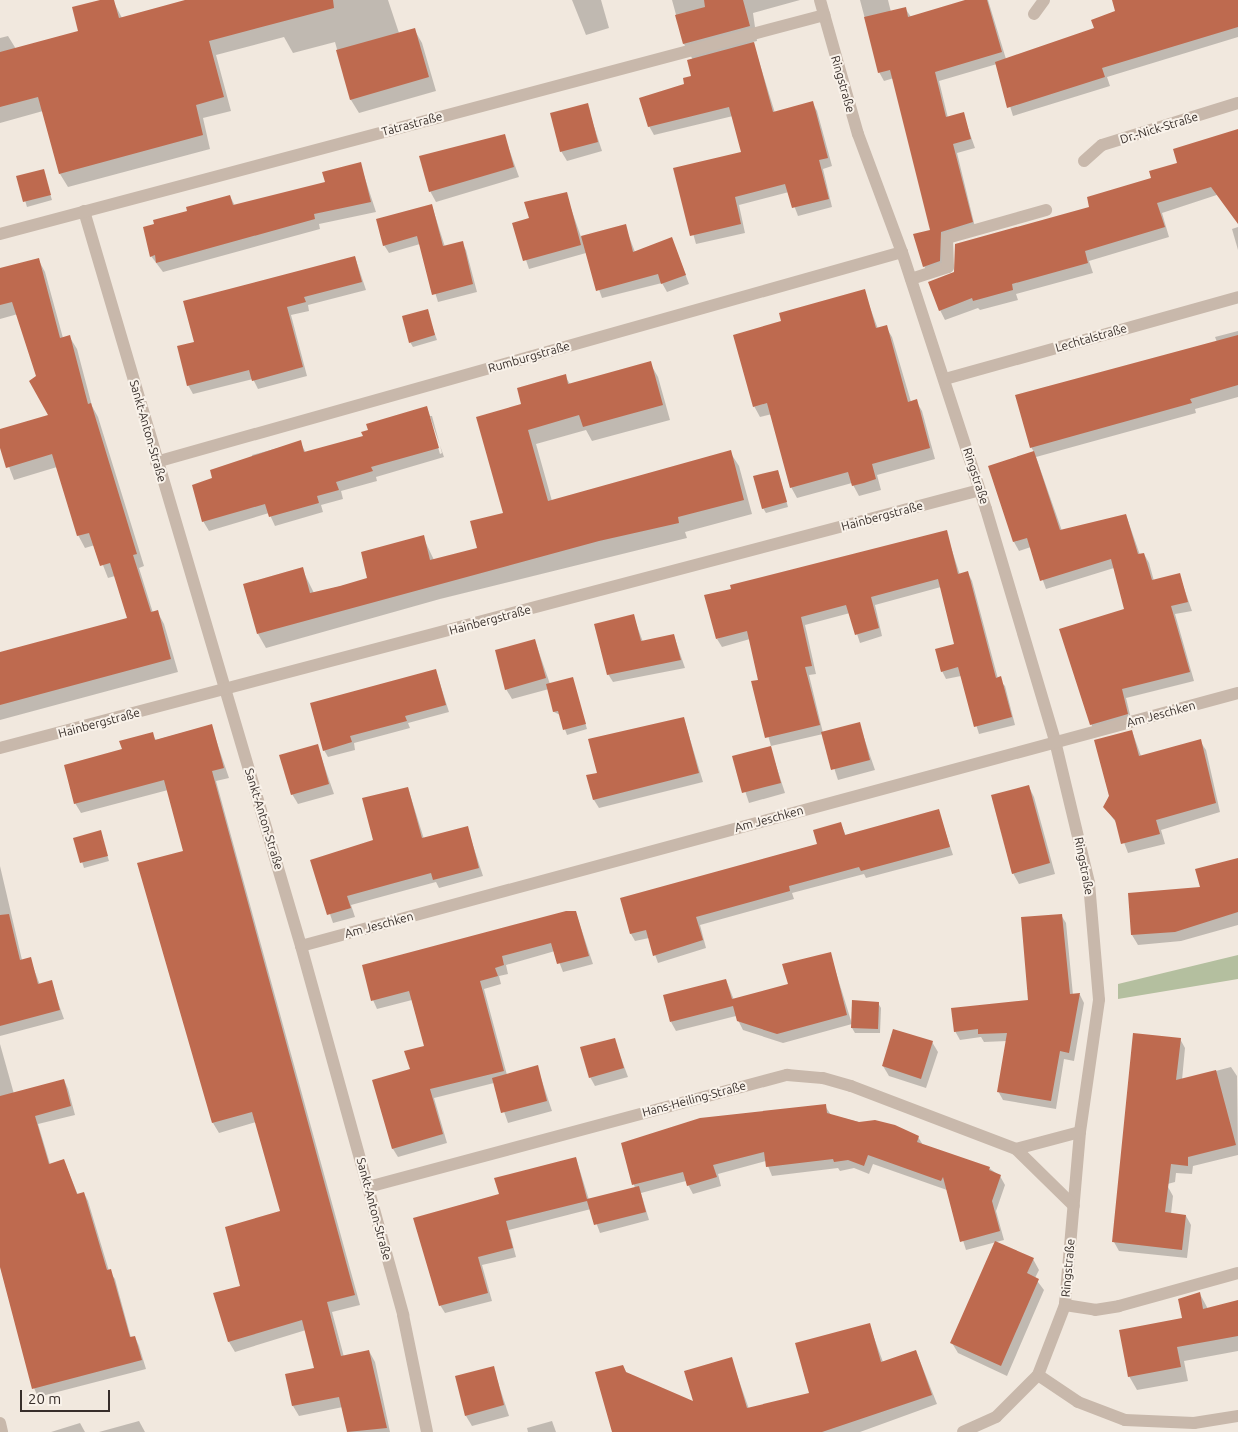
<!DOCTYPE html>
<meta charset="utf-8">
<style>
body{margin:0}
#map{position:relative;width:1238px;height:1432px;overflow:hidden;background:#f1e8de;font-family:Ubuntu,sans-serif}
div>[style]{position:absolute}
.green>*{inset:0;background:#b4bf9f}
.shadow>*{inset:0;background:#0003}
.building>*{inset:0;background:#be6a4f}
.minor>*{height:12px;margin:-6px;padding:0 6px;transform-origin:6px;border-radius:6px;background:#c8b8ab}
span{translate:-50% -50%;white-space:nowrap;text-align:center;line-height:1.15;-webkit-text-stroke:4px #f9f2ea;paint-order:stroke}
.street-label{font-size:12px;color:#372e2a}
.scale{position:absolute;left:20px;top:1390px;width:90px;height:22px;box-sizing:border-box;border:2px solid #372e2a;border-top:0;padding-left:6px;font-size:15px;line-height:18px;white-space:nowrap;color:#372e2a;-webkit-text-stroke:4px #f9f2ea;paint-order:stroke}
</style>
<div id="map">
<div class="green">
<i style="clip-path:polygon(1238px 955px,1238px 979px,1118px 999px,1118px 984px)"></i>
</div>
<div class="shadow">
<i style="clip-path:polygon(189px 0,388px 0,399px 33px,414px 29px,422px 43px,436px 91px,359px 113px,351px 100px,335px 42px,293px 53px,284px 37px,216px 55px,231px 111px,203px 118px,210px 149px,68px 187px,60px 174px,43px 111px,0 123px,0 38px,8px 36px,16px 49px,79px 32px,113px 1px,122px 18px)"></i>
<i style="clip-path:polygon(572px 0,601px 0,609px 28px,586px 35px)"></i>
<i style="clip-path:polygon(672px 0,800px 0,753px 13px,757px 41px,753px 42px,775px 113px,812px 102px,817px 111px,832px 166px,823px 169px,832px 207px,798px 216px,789px 192px,739px 205px,745px 233px,696px 244px,675px 169px,743px 153px,733px 116px,654px 135px,649px 126px,693px 77px,693px 60px,684px 44px)"></i>
<i style="clip-path:polygon(860px 0,888px 0,891px 12px,905px 8px,911px 17px,969px 0,988px 0,1006px 59px,1095px 29px,1132px 0,1238px 0,1238px 37px,1107px 77px,1110px 86px,1013px 116px,997px 64px,939px 81px,948px 118px,963px 114px,975px 148px,957px 153px,976px 231px,946px 241px,944px 270px,929px 275px,924px 266px,932px 230px,894px 78px,884px 81px,879px 72px)"></i>
<i style="clip-path:polygon(587px 105px,602px 151px,567px 161px,561px 151px)"></i>
<i style="clip-path:polygon(1238px 130px,1238px 188px,1162px 213px,1169px 237px,1089px 261px,1093px 273px,1016px 294px,1018px 300px,980px 310px,978px 308px,945px 320px,940px 310px,955px 273px,1153px 178px)"></i>
<i style="clip-path:polygon(504px 135px,519px 177px,436px 202px,430px 191px)"></i>
<i style="clip-path:polygon(360px 163px,376px 212px,319px 224px,320px 229px,163px 272px,151px 256px,230px 196px,235px 206px,326px 183px)"></i>
<i style="clip-path:polygon(43px 171px,52px 200px,27px 207px,18px 177px)"></i>
<i style="clip-path:polygon(566px 194px,581px 237px,625px 226px,635px 252px,672px 239px,689px 284px,667px 292px,662px 283px,602px 298px,586px 253px,529px 269px,514px 224px,531px 219px)"></i>
<i style="clip-path:polygon(432px 206px,445px 247px,462px 243px,466px 250px,477px 292px,438px 302px,420px 244px,389px 253px,384px 245px)"></i>
<i style="clip-path:polygon(1238px 227px,1238px 250px,1232px 229px)"></i>
<i style="clip-path:polygon(355px 257px,366px 290px,308px 305px,309px 311px,291px 315px,307px 376px,258px 389px,253px 379px,193px 394px,188px 385px,195px 342px)"></i>
<i style="clip-path:polygon(38px 259px,45px 272px,63px 338px,69px 336px,77px 349px,92px 406px,98px 417px,144px 566px,139px 568px,153px 613px,157px 611px,164px 624px,178px 672px,0 720px,0 653px,129px 619px,115px 576px,108px 578px,95px 545px,85px 548px,78px 535px,57px 467px,14px 480px,0 443px,0 430px,49px 416px,18px 314px,0 319px,0 269px)"></i>
<i style="clip-path:polygon(864px 291px,878px 329px,886px 327px,892px 337px,911px 402px,916px 401px,922px 411px,935px 459px,877px 475px,881px 490px,859px 496px,852px 483px,797px 498px,791px 487px,772px 414px,760px 417px,754px 406px,782px 322px)"></i>
<i style="clip-path:polygon(427px 311px,437px 340px,413px 347px,410px 342px)"></i>
<i style="clip-path:polygon(1238px 331px,1238px 397px,1195px 409px,1196px 413px,1036px 457px,1062px 531px,1126px 515px,1140px 555px,1144px 554px,1149px 563px,1154px 581px,1179px 574px,1192px 611px,1175px 614px,1194px 681px,1126px 698px,1132px 723px,1096px 733px,1091px 724px,1126px 610px,1114px 568px,1046px 589px,1031px 547px,1019px 551px,1014px 542px,989px 467px,1034px 452px,1031px 447px,1217px 342px,1215px 337px)"></i>
<i style="clip-path:polygon(650px 363px,658px 377px,670px 420px,592px 441px,586px 430px,536px 444px,552px 501px,730px 452px,739px 466px,752px 514px,685px 532px,687px 538px,440px 599px,266px 648px,258px 634px,302px 569px,314px 593px,369px 579px,423px 537px,434px 560px,479px 549px,504px 514px,523px 405px,565px 376px,570px 384px)"></i>
<i style="clip-path:polygon(evenodd,427px 408px,444px 457px,376px 477px,377px 481px,341px 491px,343px 499px,321px 505px,323px 512px,275px 526px,269px 513px,209px 531px,203px 521px,214px 479px,253px 459px,252px 455px,300px 442px,306px 453px,364px 437px,427px 408px,429px 416px,432px 416px,442px 453px,440px 454px,429px 416px)"></i>
<i style="clip-path:polygon(778px 471px,788px 507px,766px 513px,763px 508px)"></i>
<i style="clip-path:polygon(946px 532px,960px 575px,968px 573px,972px 581px,998px 679px,1005px 686px,1015px 725px,979px 734px,961px 676px,946px 679px,942px 671px,955px 645px,941px 587px,875px 605px,882px 636px,860px 643px,850px 613px,805px 625px,816px 674px,809px 675px,823px 733px,859px 723px,875px 770px,838px 780px,823px 734px,771px 746px,753px 682px,760px 680px,750px 639px,722px 647px,717px 639px)"></i>
<i style="clip-path:polygon(633px 615px,643px 642px,674px 636px,685px 668px,613px 682px,608px 674px)"></i>
<i style="clip-path:polygon(535px 641px,550px 684px,572px 678px,587px 729px,567px 735px,560px 715px,554px 712px,549px 689px,512px 699px,506px 689px)"></i>
<i style="clip-path:polygon(436px 671px,449px 712px,408px 723px,410px 728px,354px 743px,355px 750px,328px 757px,324px 750px)"></i>
<i style="clip-path:polygon(684px 719px,703px 782px,599px 808px,594px 800px,598px 774px)"></i>
<i style="clip-path:polygon(211px 725px,229px 778px,216px 781px,360px 1305px,332px 1312px,344px 1357px,369px 1351px,375px 1362px,390px 1432px,348px 1432px,343px 1407px,299px 1416px,293px 1406px,287px 1375px,316px 1369px,306px 1330px,235px 1352px,229px 1342px,215px 1294px,241px 1287px,282px 1212px,256px 1122px,219px 1133px,213px 1123px,138px 864px,184px 852px,168px 790px,81px 813px,75px 803px,123px 750px,152px 734px,156px 740px)"></i>
<i style="clip-path:polygon(1132px 731px,1141px 756px,1200px 741px,1206px 750px,1220px 812px,1161px 830px,1165px 844px,1128px 853px,1117px 824px,1105px 807px)"></i>
<i style="clip-path:polygon(317px 745px,334px 794px,298px 804px,292px 794px)"></i>
<i style="clip-path:polygon(770px 747px,785px 793px,749px 803px,734px 757px)"></i>
<i style="clip-path:polygon(1029px 787px,1034px 797px,1055px 874px,1019px 884px,1013px 873px)"></i>
<i style="clip-path:polygon(408px 788px,424px 839px,467px 827px,483px 876px,439px 888px,436px 882px,351px 905px,355px 917px,333px 923px,312px 861px,375px 841px)"></i>
<i style="clip-path:polygon(938px 810px,953px 855px,866px 878px,864px 874px,792px 893px,794px 899px,700px 925px,706px 948px,658px 963px,649px 938px,635px 941px,631px 934px,621px 899px,819px 844px,841px 824px,846px 836px)"></i>
<i style="clip-path:polygon(100px 832px,109px 861px,84px 868px,75px 839px)"></i>
<i style="clip-path:polygon(1238px 860px,1238px 925px,1181px 941px,1138px 945px,1132px 935px,1129px 894px,1202px 888px)"></i>
<i style="clip-path:polygon(0 866px,22px 960px,30px 959px,40px 985px,51px 982px,64px 1019px,0 1036px)"></i>
<i style="clip-path:polygon(576px 913px,593px 964px,563px 972px,555px 951px,506px 965px,508px 974px,499px 976px,501px 984px,484px 989px,507px 1075px,537px 1066px,552px 1111px,508px 1123px,494px 1083px,434px 1098px,447px 1143px,398px 1157px,393px 1149px,412px 1070px,425px 1047px,412px 1000px,377px 1009px,373px 1000px)"></i>
<i style="clip-path:polygon(1061px 915px,1066px 923px,1073px 995px,1080px 995px,1084px 1003px,1074px 1061px,1064px 1059px,1056px 1109px,1003px 1100px,998px 1091px,1007px 1041px,984px 1042px,981px 1037px,960px 1040px,955px 1031px,1029px 1001px)"></i>
<i style="clip-path:polygon(830px 953px,852px 1024px,783px 1043px,743px 1030px,736px 1016px,676px 1031px,671px 1022px,726px 980px,734px 1000px,789px 985px)"></i>
<i style="clip-path:polygon(878px 1003px,881px 1008px,880px 1033px,855px 1033px,852px 1028px)"></i>
<i style="clip-path:polygon(614px 1039px,628px 1077px,595px 1086px,590px 1077px)"></i>
<i style="clip-path:polygon(1180px 1039px,1185px 1048px,1182px 1080px,1231px 1067px,1237px 1076px,1238px 1155px,1193px 1166px,1192px 1174px,1176px 1173px,1175px 1182px,1160px 1186px,1168px 1187px,1173px 1196px,1171px 1214px,1186px 1216px,1191px 1225px,1187px 1258px,1119px 1251px,1114px 1242px)"></i>
<i style="clip-path:polygon(932px 1042px,938px 1052px,926px 1088px,889px 1076px,883px 1066px)"></i>
<i style="clip-path:polygon(0 1044px,14px 1094px,64px 1080px,68px 1089px,75px 1115px,38px 1124px,50px 1164px,64px 1161px,78px 1195px,84px 1193px,88px 1201px,109px 1271px,115px 1279px,131px 1338px,135px 1337px,139px 1346px,146px 1369px,38px 1397px,34px 1388px,0 1266px)"></i>
<i style="clip-path:polygon(825px 1106px,831px 1115px,918px 1137px,923px 1145px,989px 1168px,1000px 1176px,1005px 1185px,996px 1211px,1004px 1240px,966px 1250px,947px 1190px,873px 1164px,869px 1174px,854px 1168px,840px 1171px,838px 1168px,772px 1176px,766px 1161px,718px 1174px,721px 1186px,693px 1194px,686px 1181px,641px 1193px,649px 1220px,600px 1233px,591px 1209px,509px 1230px,516px 1257px,482px 1265px,492px 1301px,445px 1313px,440px 1305px,500px 1195px,576px 1158px,589px 1200px,635px 1188px,622px 1144px)"></i>
<i style="clip-path:polygon(1033px 1259px,1039px 1270px,1035px 1278px,1044px 1290px,1007px 1376px,958px 1353px,952px 1343px)"></i>
<i style="clip-path:polygon(1200px 1294px,1208px 1309px,1238px 1301px,1238px 1351px,1184px 1361px,1188px 1381px,1137px 1390px,1129px 1376px,1183px 1319px)"></i>
<i style="clip-path:polygon(869px 1324px,883px 1362px,916px 1351px,937px 1404px,860px 1432px,613px 1432px,623px 1366px,627px 1374px,695px 1404px,731px 1358px,749px 1409px,810px 1394px)"></i>
<i style="clip-path:polygon(493px 1367px,509px 1416px,472px 1426px,466px 1416px)"></i>
<i style="clip-path:polygon(139px 1421px,145px 1432px,99px 1432px)"></i>
<i style="clip-path:polygon(552px 1421px,556px 1432px,528px 1432px,527px 1428px)"></i>
<i style="clip-path:polygon(80px 1423px,85px 1432px,51px 1432px)"></i>
</div>
<div class="building">
<i style="clip-path:polygon(100px 0,114px 0,119px 18px,185px 0,333px 0,334px 8px,209px 41px,224px 97px,196px 105px,203px 135px,59px 174px,38px 97px,0 107px,0 52px,78px 31px,72px 7px)"></i>
<i style="clip-path:polygon(704px 0,743px 0,750px 26px,683px 44px,675px 15px,705px 7px)"></i>
<i style="clip-path:polygon(965px 0,987px 0,1002px 52px,935px 72px,946px 117px,964px 112px,971px 139px,953px 144px,973px 222px,941px 232px,940px 261px,923px 267px,913px 234px,930px 230px,890px 70px,878px 73px,864px 17px,906px 7px,908px 17px)"></i>
<i style="clip-path:polygon(1112px 0,1238px 0,1238px 27px,1102px 68px,1105px 77px,1007px 108px,995px 62px,1094px 28px,1091px 20px,1115px 11px)"></i>
<i style="clip-path:polygon(415px 28px,429px 77px,350px 100px,336px 50px)"></i>
<i style="clip-path:polygon(754px 42px,773px 112px,813px 101px,828px 158px,819px 160px,829px 199px,792px 208px,785px 184px,735px 197px,741px 224px,690px 236px,673px 168px,741px 152px,729px 107px,648px 127px,639px 98px,684px 84px,683px 78px,691px 76px,687px 60px)"></i>
<i style="clip-path:polygon(588px 103px,598px 142px,560px 152px,550px 113px)"></i>
<i style="clip-path:polygon(1238px 129px,1238px 224px,1211px 187px,1157px 203px,1165px 227px,1085px 251px,1088px 263px,1012px 284px,1013px 290px,973px 301px,972px 298px,939px 311px,928px 282px,954px 272px,955px 244px,1089px 207px,1087px 197px,1151px 178px,1149px 171px,1177px 163px,1173px 149px)"></i>
<i style="clip-path:polygon(505px 134px,514px 167px,429px 192px,419px 156px)"></i>
<i style="clip-path:polygon(361px 162px,371px 202px,314px 214px,315px 219px,156px 263px,155px 255px,150px 257px,143px 227px,154px 224px,153px 220px,187px 211px,186px 207px,230px 195px,233px 205px,325px 182px,322px 172px)"></i>
<i style="clip-path:polygon(44px 169px,51px 195px,23px 202px,16px 176px)"></i>
<i style="clip-path:polygon(567px 192px,581px 245px,523px 261px,512px 223px,529px 218px,524px 202px)"></i>
<i style="clip-path:polygon(432px 204px,443px 246px,463px 241px,473px 284px,432px 295px,417px 236px,383px 246px,376px 219px)"></i>
<i style="clip-path:polygon(626px 224px,633px 252px,672px 237px,686px 275px,661px 284px,658px 274px,596px 291px,581px 236px)"></i>
<i style="clip-path:polygon(355px 256px,362px 282px,304px 297px,306px 302px,287px 307px,303px 367px,252px 381px,249px 370px,187px 386px,177px 346px,194px 342px,183px 301px)"></i>
<i style="clip-path:polygon(39px 258px,60px 338px,70px 335px,88px 404px,91px 403px,137px 554px,133px 555px,151px 612px,158px 610px,171px 659px,0 705px,0 652px,127px 618px,110px 563px,100px 566px,89px 533px,77px 536px,52px 454px,6px 468px,0 448px,0 429px,48px 415px,29px 381px,36px 376px,12px 302px,0 305px,0 268px)"></i>
<i style="clip-path:polygon(865px 289px,876px 328px,887px 325px,908px 402px,917px 399px,930px 448px,872px 464px,876px 479px,864px 483px,852px 486px,848px 472px,790px 488px,767px 403px,753px 407px,733px 335px,781px 321px,779px 313px)"></i>
<i style="clip-path:polygon(428px 309px,435px 335px,409px 343px,402px 316px)"></i>
<i style="clip-path:polygon(1238px 335px,1238px 385px,1190px 399px,1192px 403px,1030px 448px,1015px 395px)"></i>
<i style="clip-path:polygon(651px 361px,663px 405px,583px 427px,579px 415px,528px 430px,548px 501px,731px 450px,744px 500px,678px 517px,679px 523px,599px 541px,257px 634px,243px 584px,303px 567px,310px 593px,340px 586px,367px 578px,361px 552px,424px 535px,430px 560px,477px 548px,470px 521px,503px 513px,476px 417px,521px 404px,517px 388px,566px 374px,568px 384px)"></i>
<i style="clip-path:polygon(427px 406px,439px 448px,371px 467px,373px 471px,336px 482px,339px 490px,317px 496px,319px 503px,269px 517px,265px 504px,202px 522px,192px 485px,212px 478px,210px 470px,301px 440px,304px 452px,363px 436px,361px 432px,368px 430px,366px 424px)"></i>
<i style="clip-path:polygon(1034px 451px,1060px 530px,1126px 514px,1138px 554px,1144px 553px,1152px 580px,1180px 573px,1188px 602px,1171px 606px,1190px 672px,1122px 689px,1128px 714px,1090px 725px,1059px 629px,1124px 609px,1111px 559px,1040px 581px,1027px 538px,1013px 542px,988px 466px)"></i>
<i style="clip-path:polygon(778px 470px,787px 502px,762px 509px,753px 476px)"></i>
<i style="clip-path:polygon(947px 530px,958px 574px,968px 571px,996px 678px,1001px 676px,1012px 717px,974px 727px,958px 667px,941px 672px,935px 649px,954px 644px,938px 579px,871px 597px,879px 628px,855px 635px,846px 605px,801px 617px,812px 666px,805px 667px,820px 725px,765px 738px,751px 681px,758px 680px,747px 631px,716px 639px,704px 595px,731px 589px,730px 585px)"></i>
<i style="clip-path:polygon(634px 614px,641px 641px,674px 634px,681px 660px,607px 675px,594px 624px)"></i>
<i style="clip-path:polygon(535px 639px,546px 678px,505px 690px,495px 650px)"></i>
<i style="clip-path:polygon(436px 669px,446px 705px,405px 716px,407px 721px,350px 736px,352px 742px,323px 751px,310px 703px)"></i>
<i style="clip-path:polygon(573px 677px,586px 724px,563px 730px,558px 711px,553px 712px,546px 684px)"></i>
<i style="clip-path:polygon(684px 717px,699px 773px,593px 800px,586px 775px,597px 773px,588px 739px)"></i>
<i style="clip-path:polygon(860px 722px,870px 760px,831px 770px,821px 732px)"></i>
<i style="clip-path:polygon(212px 724px,224px 768px,212px 771px,355px 1295px,327px 1302px,341px 1356px,369px 1350px,387px 1428px,347px 1432px,339px 1397px,292px 1406px,285px 1374px,314px 1368px,302px 1320px,228px 1342px,213px 1293px,240px 1286px,225px 1227px,280px 1211px,252px 1112px,212px 1123px,137px 863px,183px 851px,164px 780px,74px 804px,64px 765px,122px 749px,119px 741px,153px 732px,155px 740px)"></i>
<i style="clip-path:polygon(1132px 730px,1139px 756px,1201px 739px,1216px 803px,1156px 820px,1160px 834px,1121px 844px,1115px 820px,1103px 807px,1109px 796px,1094px 740px)"></i>
<i style="clip-path:polygon(318px 744px,329px 784px,291px 795px,279px 755px)"></i>
<i style="clip-path:polygon(771px 746px,781px 783px,742px 793px,732px 756px)"></i>
<i style="clip-path:polygon(1029px 785px,1050px 863px,1012px 874px,991px 795px)"></i>
<i style="clip-path:polygon(408px 787px,422px 838px,468px 826px,479px 868px,433px 880px,431px 873px,347px 896px,351px 908px,327px 915px,310px 860px,373px 840px,362px 798px)"></i>
<i style="clip-path:polygon(939px 809px,950px 847px,861px 871px,859px 867px,789px 886px,790px 891px,696px 917px,703px 940px,653px 956px,646px 930px,630px 934px,620px 898px,817px 844px,813px 830px,841px 822px,845px 835px)"></i>
<i style="clip-path:polygon(101px 830px,108px 856px,80px 863px,73px 838px)"></i>
<i style="clip-path:polygon(1238px 858px,1238px 912px,1175px 932px,1131px 935px,1128px 893px,1200px 887px,1195px 869px)"></i>
<i style="clip-path:polygon(566px 911px,576px 911px,589px 956px,557px 964px,551px 943px,502px 956px,504px 965px,495px 968px,498px 976px,480px 981px,504px 1071px,430px 1089px,443px 1134px,392px 1149px,372px 1080px,410px 1069px,404px 1051px,424px 1046px,409px 991px,371px 1001px,362px 965px)"></i>
<i style="clip-path:polygon(9px 914px,20px 960px,31px 957px,38px 984px,52px 980px,60px 1010px,0 1026px,0 915px)"></i>
<i style="clip-path:polygon(1062px 914px,1070px 994px,1080px 993px,1069px 1053px,1060px 1051px,1051px 1101px,997px 1092px,1007px 1033px,978px 1034px,978px 1029px,954px 1032px,951px 1008px,1028px 1000px,1021px 917px)"></i>
<i style="clip-path:polygon(831px 952px,847px 1015px,777px 1034px,737px 1021px,733px 1006px,670px 1022px,663px 995px,726px 979px,732px 999px,788px 984px,782px 964px)"></i>
<i style="clip-path:polygon(852px 1000px,879px 1002px,878px 1029px,851px 1028px)"></i>
<i style="clip-path:polygon(893px 1029px,933px 1041px,921px 1079px,882px 1066px)"></i>
<i style="clip-path:polygon(1133px 1033px,1181px 1038px,1176px 1080px,1216px 1070px,1236px 1145px,1188px 1157px,1188px 1166px,1171px 1164px,1165px 1212px,1186px 1215px,1182px 1250px,1112px 1242px)"></i>
<i style="clip-path:polygon(615px 1038px,624px 1068px,589px 1078px,580px 1047px)"></i>
<i style="clip-path:polygon(538px 1065px,547px 1101px,501px 1113px,492px 1078px)"></i>
<i style="clip-path:polygon(64px 1079px,71px 1106px,35px 1116px,49px 1164px,64px 1159px,77px 1194px,84px 1192px,107px 1270px,111px 1269px,130px 1337px,135px 1336px,142px 1360px,32px 1389px,0 1267px,0 1096px)"></i>
<i style="clip-path:polygon(826px 1104px,827px 1113px,859px 1122px,875px 1120px,895px 1125px,919px 1136px,917px 1142px,990px 1167px,989px 1170px,1001px 1175px,992px 1201px,1000px 1231px,960px 1242px,943px 1177px,941px 1181px,868px 1155px,864px 1166px,848px 1160px,834px 1162px,833px 1159px,766px 1167px,764px 1152px,713px 1165px,717px 1177px,687px 1186px,683px 1172px,632px 1185px,621px 1143px,700px 1118px)"></i>
<i style="clip-path:polygon(576px 1157px,587px 1199px,639px 1186px,646px 1212px,594px 1225px,587px 1201px,506px 1221px,513px 1248px,478px 1257px,488px 1293px,439px 1306px,413px 1218px,499px 1194px,494px 1178px)"></i>
<i style="clip-path:polygon(995px 1241px,1034px 1258px,1027px 1273px,1039px 1279px,1001px 1366px,950px 1343px)"></i>
<i style="clip-path:polygon(1200px 1292px,1203px 1309px,1238px 1300px,1238px 1336px,1177px 1347px,1181px 1367px,1128px 1377px,1119px 1330px,1182px 1318px,1178px 1299px)"></i>
<i style="clip-path:polygon(870px 1323px,881px 1362px,916px 1350px,932px 1395px,822px 1432px,612px 1432px,595px 1372px,623px 1365px,626px 1372px,693px 1401px,684px 1371px,732px 1357px,747px 1408px,809px 1393px,795px 1343px)"></i>
<i style="clip-path:polygon(494px 1366px,504px 1405px,465px 1416px,455px 1376px)"></i>
</div>
<div class="minor">
<i style="left:820px;top:0;width:139px;rotate:74.2deg"></i>
<i style="left:858px;top:134px;width:126px;rotate:69.6deg"></i>
<i style="left:902px;top:252px;width:270px;rotate:71.9deg"></i>
<i style="left:986px;top:509px;width:242px;rotate:73.4deg"></i>
<i style="left:1055px;top:741px;width:146px;rotate:76.5deg"></i>
<i style="left:1089px;top:883px;width:117px;rotate:85.1deg"></i>
<i style="left:1099px;top:1000px;width:133px;rotate:98.2deg"></i>
<i style="left:1080px;top:1132px;width:174px;rotate:95deg"></i>
<i style="left:1065px;top:1305px;width:75px;rotate:111.1deg"></i>
<i style="left:1038px;top:1375px;width:59px;rotate:135deg"></i>
<i style="left:996px;top:1417px;width:36px;rotate:156deg"></i>
<i style="left:1034px;top:14px;width:17px;rotate:-54deg"></i>
<i style="left:1084px;top:161px;width:24px;rotate:-42deg"></i>
<i style="left:1102px;top:145px;width:142px;rotate:-17.2deg"></i>
<i style="left:84px;top:211px;width:766px;rotate:73.55deg"></i>
<i style="left:301px;top:946px;width:383px;rotate:74.5deg"></i>
<i style="left:403px;top:1315px;width:119px;rotate:78.4deg"></i>
<i style="left:0;top:234px;width:853px;rotate:-14.88deg"></i>
<i style="left:911px;top:279px;width:39px;rotate:-18deg"></i>
<i style="left:948px;top:267px;width:29px;rotate:-92deg"></i>
<i style="left:947px;top:238px;width:103px;rotate:-15.8deg"></i>
<i style="left:945px;top:379px;width:304px;rotate:-15.6deg"></i>
<i style="left:156px;top:462px;width:775px;rotate:-15.72deg"></i>
<i style="left:0;top:748px;width:1013px;rotate:-14.75deg"></i>
<i style="left:301px;top:946px;width:971px;rotate:-15.11deg"></i>
<i style="left:1016px;top:1149px;width:66px;rotate:-14.9deg"></i>
<i style="left:368px;top:1187px;width:434px;rotate:-15deg"></i>
<i style="left:787px;top:1075px;width:36px;rotate:5deg"></i>
<i style="left:823px;top:1078px;width:29px;rotate:16deg"></i>
<i style="left:851px;top:1086px;width:177px;rotate:20.9deg"></i>
<i style="left:1016px;top:1149px;width:81px;rotate:44.5deg"></i>
<i style="left:1065px;top:1305px;width:30px;rotate:9deg"></i>
<i style="left:1095px;top:1310px;width:24px;rotate:-9deg"></i>
<i style="left:1119px;top:1306px;width:123px;rotate:-15.5deg"></i>
<i style="left:1038px;top:1375px;width:48px;rotate:34deg"></i>
<i style="left:1078px;top:1402px;width:50px;rotate:21deg"></i>
<i style="left:1125px;top:1420px;width:69px;rotate:2.5deg"></i>
<i style="left:1194px;top:1423px;width:45px;rotate:-9deg"></i>
<i style="left:0;top:1423px;width:9px;rotate:77deg"></i>
</div>
<div class="street-label">
<span style="left:843px;top:84px;rotate:74deg">Ringstraße</span>
<span style="left:412px;top:124px;rotate:-15deg">Tatrastraße</span>
<span style="left:1159px;top:128px;rotate:-17deg">Dr.-Nick-Straße</span>
<span style="left:1091px;top:338px;rotate:-16deg">Lechtalstraße</span>
<span style="left:529px;top:357px;rotate:-16deg">Rumburgstraße</span>
<span style="left:148px;top:431px;rotate:74deg">Sankt-Anton-Straße</span>
<span style="left:976px;top:476px;rotate:72deg">Ringstraße</span>
<span style="left:882px;top:516px;rotate:-15deg">Hainbergstraße</span>
<span style="left:490px;top:620px;rotate:-15deg">Hainbergstraße</span>
<span style="left:1161px;top:714px;rotate:-15deg">Am Jeschken</span>
<span style="left:99px;top:723px;rotate:-15deg">Hainbergstraße</span>
<span style="left:264px;top:819px;rotate:73deg">Sankt-Anton-Straße</span>
<span style="left:769px;top:819px;rotate:-15deg">Am Jeschken</span>
<span style="left:1084px;top:866px;rotate:79deg">Ringstraße</span>
<span style="left:379px;top:925px;rotate:-15deg">Am Jeschken</span>
<span style="left:694px;top:1099px;rotate:-15deg">Hans-Heiling-Straße</span>
<span style="left:374px;top:1209px;rotate:75deg">Sankt-Anton-Straße</span>
<span style="left:1068px;top:1268px;rotate:-85deg">Ringstraße</span>
</div>
<div class="scale">20 m</div>
</div>
